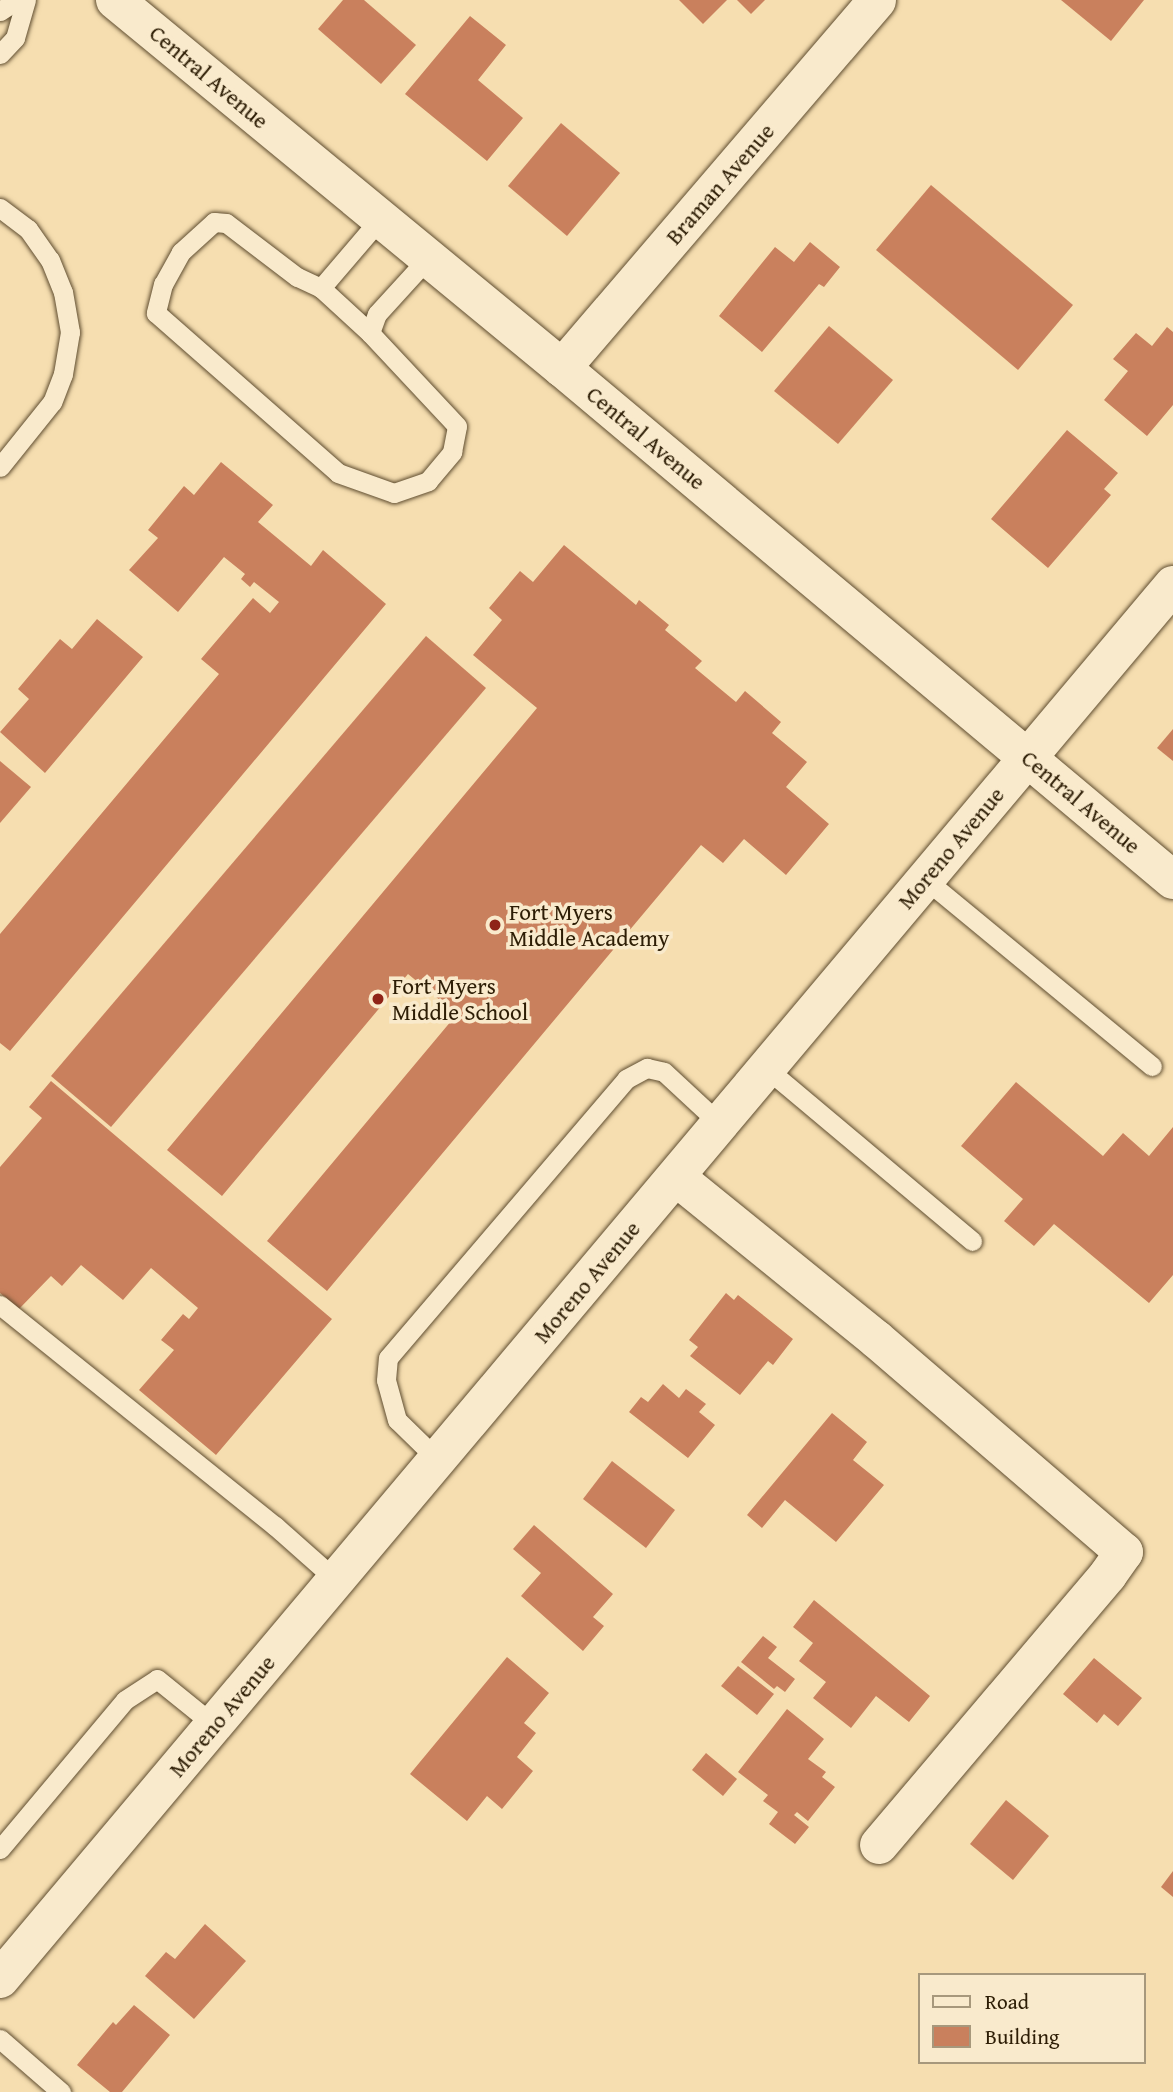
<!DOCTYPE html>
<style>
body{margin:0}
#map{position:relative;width:1173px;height:2092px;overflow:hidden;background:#f6deb0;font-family:"Gentium Book Plus",serif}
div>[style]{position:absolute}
.building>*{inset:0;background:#c9805d}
.roads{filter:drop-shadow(0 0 2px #5f4d30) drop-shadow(0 0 2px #5f4d30)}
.service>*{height:19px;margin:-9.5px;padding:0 9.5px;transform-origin:9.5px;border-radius:9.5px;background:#f9eacc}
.minor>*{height:38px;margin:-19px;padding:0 19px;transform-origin:19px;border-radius:19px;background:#f9eacc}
.tertiary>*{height:38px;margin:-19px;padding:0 19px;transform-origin:19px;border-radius:19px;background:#f9eacc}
.dots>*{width:19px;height:19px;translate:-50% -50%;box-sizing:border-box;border:4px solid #f9eacc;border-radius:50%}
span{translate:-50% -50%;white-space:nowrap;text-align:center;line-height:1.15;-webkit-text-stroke:7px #f9eacc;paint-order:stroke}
.street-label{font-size:23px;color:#2d1d05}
.poi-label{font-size:23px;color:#2d1d05}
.left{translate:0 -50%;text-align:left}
.legend{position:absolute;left:918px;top:1973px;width:228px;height:91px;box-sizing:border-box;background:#f9eacc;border:2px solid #a7987c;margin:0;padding:9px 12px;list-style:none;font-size:21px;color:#2d1d05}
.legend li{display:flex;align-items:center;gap:14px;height:35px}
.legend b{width:35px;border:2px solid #a7987c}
</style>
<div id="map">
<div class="building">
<i style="clip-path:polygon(343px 0,364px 0,416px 45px,381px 84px,318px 29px)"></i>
<i style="clip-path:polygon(679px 0,727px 0,703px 24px)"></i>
<i style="clip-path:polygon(737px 0,765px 0,751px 14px)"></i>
<i style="clip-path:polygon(1061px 0,1144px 0,1111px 41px)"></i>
<i style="clip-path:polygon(470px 16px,506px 45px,478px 80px,523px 118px,487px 161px,405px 94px)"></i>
<i style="clip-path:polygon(561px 123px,620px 173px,567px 236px,508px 186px)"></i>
<i style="clip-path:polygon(931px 185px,1073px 305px,1018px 370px,876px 250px)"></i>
<i style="clip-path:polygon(810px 242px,840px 267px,824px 287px,819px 284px,762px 352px,719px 316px,775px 247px,794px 262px)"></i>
<i style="clip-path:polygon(829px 326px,893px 380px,838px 444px,774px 391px)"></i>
<i style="clip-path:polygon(1167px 327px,1173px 332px,1173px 405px,1147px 436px,1104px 400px,1128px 371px,1113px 359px,1136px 333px,1152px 346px)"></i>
<i style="clip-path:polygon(1067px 430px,1118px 473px,1104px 489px,1111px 495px,1048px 568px,991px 519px)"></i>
<i style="clip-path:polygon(221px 462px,273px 505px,258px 522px,311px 566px,323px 550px,386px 604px,10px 1051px,0 1043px,0 934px,219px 674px,201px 659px,253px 598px,270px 613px,279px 602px,254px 582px,250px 587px,241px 579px,245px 574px,224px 557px,178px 612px,129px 570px,158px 538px,148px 530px,184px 486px,194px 495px)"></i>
<i style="clip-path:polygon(564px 545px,636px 605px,639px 600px,669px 625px,665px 630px,702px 661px,695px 668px,736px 702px,745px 691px,781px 722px,772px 733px,807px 762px,786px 787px,829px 824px,786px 875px,744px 839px,723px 863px,701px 845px,327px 1291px,267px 1241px,457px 1014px,408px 974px,222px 1196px,167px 1150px,537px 708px,473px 655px,502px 620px,489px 608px,520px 571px,533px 582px)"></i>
<i style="clip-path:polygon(97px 619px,143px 657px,45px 773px,0 732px,29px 699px,18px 689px,60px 639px,72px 649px)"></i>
<i style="clip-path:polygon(426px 636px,486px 688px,111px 1127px,51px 1076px)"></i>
<i style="clip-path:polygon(1173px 729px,1173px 761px,1157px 748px)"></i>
<i style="clip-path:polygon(0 761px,31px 787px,0 823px)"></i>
<i style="clip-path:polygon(51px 1081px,332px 1319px,216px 1455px,139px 1390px,174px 1350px,161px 1340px,183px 1314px,189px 1319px,198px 1308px,151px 1268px,123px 1300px,81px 1265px,62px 1286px,51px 1276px,19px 1309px,0 1293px,0 1167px,42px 1118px,29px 1107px)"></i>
<i style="clip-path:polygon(1016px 1082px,1103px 1156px,1123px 1133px,1149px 1156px,1173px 1127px,1173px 1275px,1149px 1303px,1054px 1224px,1034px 1246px,1004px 1221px,1023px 1199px,961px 1146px)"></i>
<i style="clip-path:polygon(726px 1293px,734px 1300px,738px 1295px,793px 1339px,773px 1365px,768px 1361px,740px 1395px,690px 1356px,698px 1347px,689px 1340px)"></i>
<i style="clip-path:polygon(663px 1384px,679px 1398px,686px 1389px,706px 1404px,699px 1412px,715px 1425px,688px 1458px,629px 1412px,641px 1397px,648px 1402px)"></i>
<i style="clip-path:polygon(832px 1413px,867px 1442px,853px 1460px,884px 1485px,836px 1542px,785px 1500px,762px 1528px,747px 1515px)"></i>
<i style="clip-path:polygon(612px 1461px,675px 1510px,646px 1548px,583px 1499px)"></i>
<i style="clip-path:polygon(534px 1525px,613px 1594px,593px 1617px,604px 1626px,583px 1651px,521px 1596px,541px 1573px,513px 1549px)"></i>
<i style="clip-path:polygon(814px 1600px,930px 1696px,909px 1722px,876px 1696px,851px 1728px,813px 1698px,826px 1682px,799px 1661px,813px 1643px,793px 1627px)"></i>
<i style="clip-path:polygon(763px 1636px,777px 1647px,768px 1658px,795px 1679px,785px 1692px,777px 1686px,774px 1689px,741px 1662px)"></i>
<i style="clip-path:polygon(507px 1657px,549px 1693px,524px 1723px,536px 1733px,517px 1757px,533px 1771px,502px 1809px,487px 1796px,467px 1821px,410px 1774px)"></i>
<i style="clip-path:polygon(1094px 1658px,1142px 1698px,1118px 1726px,1104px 1714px,1097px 1723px,1063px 1694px)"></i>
<i style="clip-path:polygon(738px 1666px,774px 1694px,757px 1715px,721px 1686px)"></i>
<i style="clip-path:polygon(787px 1709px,824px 1739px,808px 1759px,826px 1772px,822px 1777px,835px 1787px,808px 1821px,797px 1812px,794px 1815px,809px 1827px,795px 1844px,769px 1824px,778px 1812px,763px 1801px,768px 1795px,738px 1772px)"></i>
<i style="clip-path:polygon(706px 1753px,737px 1779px,723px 1796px,692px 1770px)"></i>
<i style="clip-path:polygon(1006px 1800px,1049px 1836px,1013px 1880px,970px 1844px)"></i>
<i style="clip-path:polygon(1173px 1871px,1173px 1897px,1161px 1887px)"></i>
<i style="clip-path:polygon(205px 1924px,246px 1961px,194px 2019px,145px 1976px,166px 1952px,175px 1959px)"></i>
<i style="clip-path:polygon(134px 2005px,170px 2035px,122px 2092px,110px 2092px,77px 2065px,113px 2022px,116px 2025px)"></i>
</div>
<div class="roads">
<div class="service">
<i style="left:0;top:11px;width:20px;rotate:-33deg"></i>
<i style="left:0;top:54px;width:22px;rotate:-47deg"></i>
<i style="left:15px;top:38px;width:40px;rotate:-74deg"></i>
<i style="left:0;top:208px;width:35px;rotate:37deg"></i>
<i style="left:28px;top:229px;width:38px;rotate:55deg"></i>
<i style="left:50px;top:260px;width:35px;rotate:68deg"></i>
<i style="left:63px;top:292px;width:41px;rotate:80.1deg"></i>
<i style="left:70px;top:332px;width:43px;rotate:99.5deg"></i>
<i style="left:63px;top:374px;width:30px;rotate:111deg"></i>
<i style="left:52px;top:402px;width:83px;rotate:128.7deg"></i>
<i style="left:380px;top:219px;width:91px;rotate:130.5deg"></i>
<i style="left:321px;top:288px;width:26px;rotate:-155deg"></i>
<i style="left:297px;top:277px;width:89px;rotate:-142.7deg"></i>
<i style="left:226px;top:223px;width:12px;rotate:-175deg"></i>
<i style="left:214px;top:222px;width:45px;rotate:137.7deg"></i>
<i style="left:181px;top:252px;width:37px;rotate:119deg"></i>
<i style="left:163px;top:284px;width:30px;rotate:104deg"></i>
<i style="left:156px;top:313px;width:242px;rotate:41.3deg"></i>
<i style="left:338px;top:473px;width:59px;rotate:19.7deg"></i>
<i style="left:394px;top:493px;width:36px;rotate:-19deg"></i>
<i style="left:428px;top:481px;width:38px;rotate:-50deg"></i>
<i style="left:452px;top:452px;width:26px;rotate:-79deg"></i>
<i style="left:457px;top:426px;width:127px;rotate:-133.1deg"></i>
<i style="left:370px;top:333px;width:20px;rotate:-70deg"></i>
<i style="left:377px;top:314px;width:76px;rotate:-47.7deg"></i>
<i style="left:321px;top:288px;width:67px;rotate:42.6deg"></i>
<i style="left:925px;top:879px;width:294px;rotate:39.5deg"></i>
<i style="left:766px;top:1068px;width:269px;rotate:40deg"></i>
<i style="left:0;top:1305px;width:353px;rotate:38.8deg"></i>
<i style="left:275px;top:1526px;width:80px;rotate:41.5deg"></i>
<i style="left:436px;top:1458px;width:54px;rotate:-135.7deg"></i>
<i style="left:397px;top:1420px;width:41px;rotate:-105.4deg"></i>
<i style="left:386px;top:1380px;width:22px;rotate:-85deg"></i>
<i style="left:388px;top:1358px;width:367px;rotate:-49.5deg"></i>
<i style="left:626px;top:1079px;width:24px;rotate:-28deg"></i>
<i style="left:647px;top:1068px;width:17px;rotate:13deg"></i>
<i style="left:664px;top:1072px;width:75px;rotate:42.8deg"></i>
<i style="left:0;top:1849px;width:194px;rotate:-50deg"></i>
<i style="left:125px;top:1700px;width:38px;rotate:-33deg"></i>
<i style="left:157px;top:1679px;width:75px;rotate:39deg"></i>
<i style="left:0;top:2039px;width:81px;rotate:41deg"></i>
</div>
<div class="minor">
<i style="left:562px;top:368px;width:484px;rotate:-49.4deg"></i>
<i style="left:676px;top:1177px;width:257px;rotate:39deg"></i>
<i style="left:876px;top:1339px;width:327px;rotate:40.7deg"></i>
<i style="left:1124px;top:1552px;width:28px;rotate:125deg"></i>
<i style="left:1108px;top:1575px;width:354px;rotate:130.3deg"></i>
<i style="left:0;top:1979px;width:1822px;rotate:-49.92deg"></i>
</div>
<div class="tertiary">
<i style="left:115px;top:0;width:579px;rotate:39.46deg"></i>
<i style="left:562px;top:368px;width:797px;rotate:39.96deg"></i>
</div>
</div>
<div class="dots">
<i style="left:495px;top:925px;background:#8f2418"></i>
<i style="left:378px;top:999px;background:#8f2418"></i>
</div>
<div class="street-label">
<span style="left:209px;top:77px;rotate:40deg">Central Avenue</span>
<span style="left:720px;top:184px;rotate:-49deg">Braman Avenue</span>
<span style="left:646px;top:438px;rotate:40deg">Central Avenue</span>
<span style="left:1081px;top:802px;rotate:40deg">Central Avenue</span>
<span style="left:951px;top:848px;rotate:-50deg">Moreno Avenue</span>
<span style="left:587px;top:1282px;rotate:-50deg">Moreno Avenue</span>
<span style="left:222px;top:1716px;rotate:-50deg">Moreno Avenue</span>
</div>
<div class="poi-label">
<span class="left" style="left:509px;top:925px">Fort Myers<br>Middle Academy</span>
<span class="left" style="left:392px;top:999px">Fort Myers<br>Middle School</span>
</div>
<ul class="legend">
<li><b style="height:9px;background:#f9eacc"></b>Road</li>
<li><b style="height:19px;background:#c9805d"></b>Building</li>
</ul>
</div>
